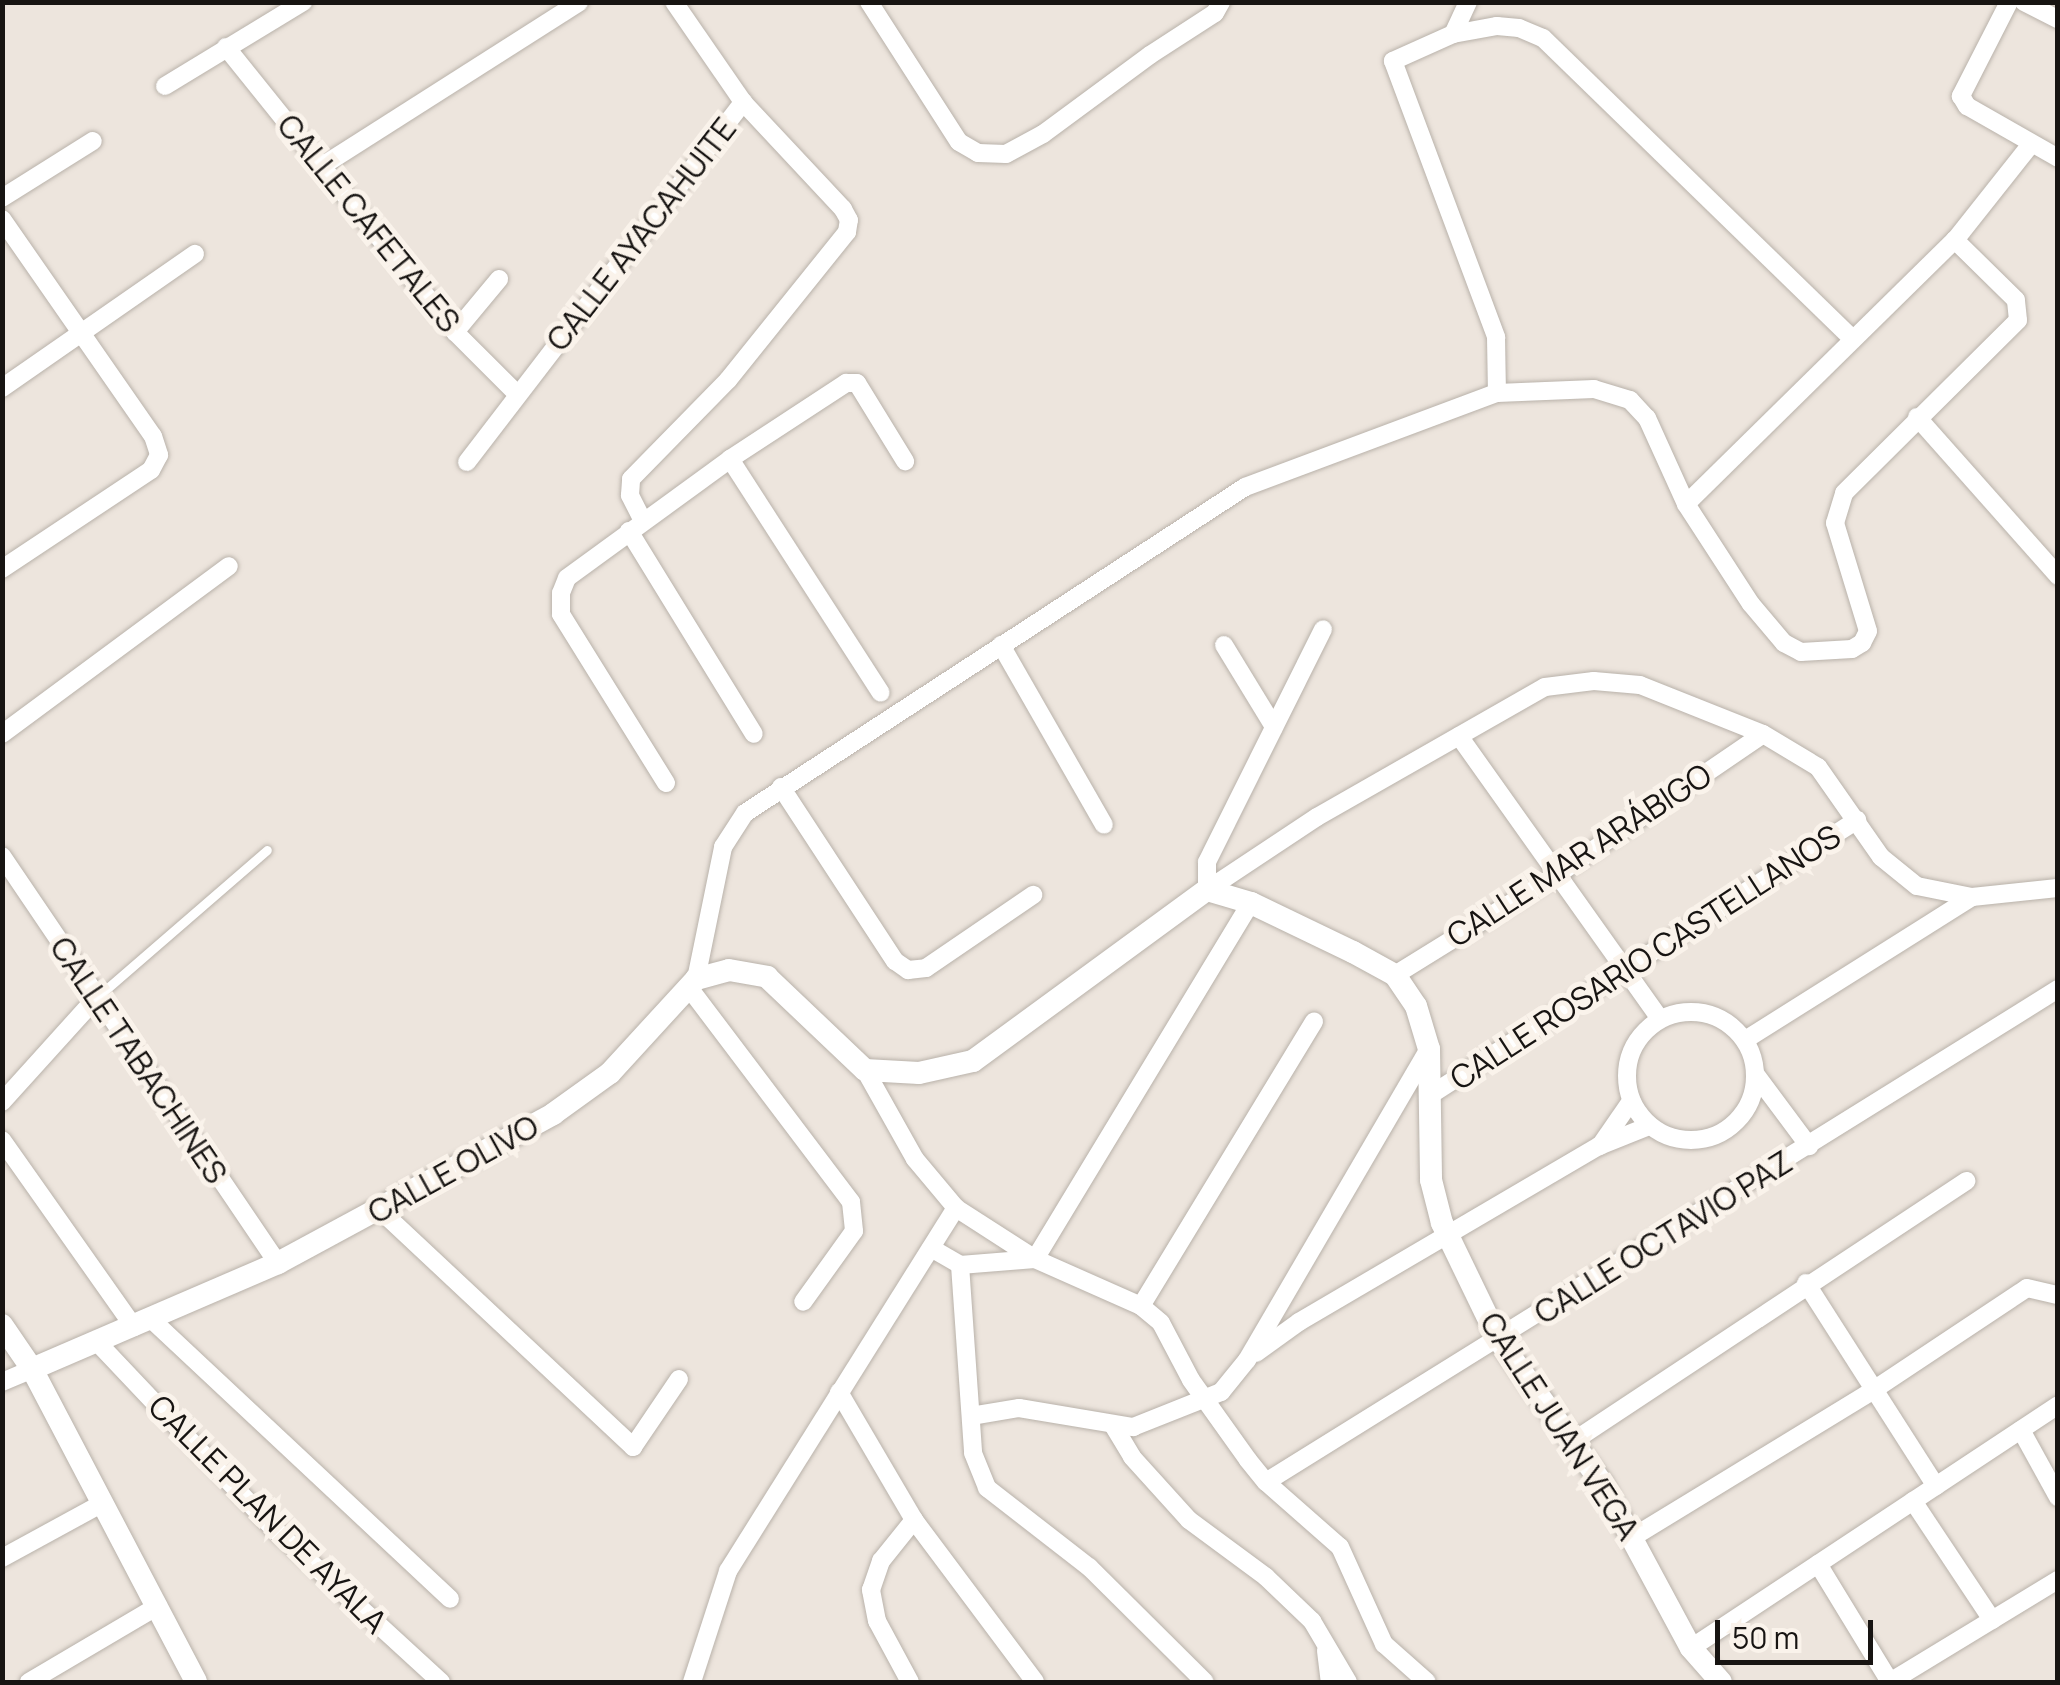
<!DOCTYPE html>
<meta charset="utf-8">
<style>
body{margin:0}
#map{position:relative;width:2060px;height:1685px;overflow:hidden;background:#ede5dd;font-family:Manrope,sans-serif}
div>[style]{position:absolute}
.roads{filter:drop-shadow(0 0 2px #b9b2aa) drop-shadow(0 0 2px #b9b2aa)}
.service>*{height:9px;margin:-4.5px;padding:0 4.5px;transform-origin:4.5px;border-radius:4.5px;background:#fff}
.minor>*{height:18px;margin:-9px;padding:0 9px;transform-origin:9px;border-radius:9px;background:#fff}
.minor>.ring{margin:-9px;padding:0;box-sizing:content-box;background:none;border:18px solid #fff;border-radius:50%}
.tertiary>*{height:22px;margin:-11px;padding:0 11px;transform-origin:11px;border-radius:11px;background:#fff}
span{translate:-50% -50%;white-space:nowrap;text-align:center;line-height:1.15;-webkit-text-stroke:10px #faf3eb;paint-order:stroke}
.street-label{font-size:32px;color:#171412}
.frame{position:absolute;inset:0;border:5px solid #171412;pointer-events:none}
.scale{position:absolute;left:1715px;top:1620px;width:158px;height:45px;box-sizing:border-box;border:5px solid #171412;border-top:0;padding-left:12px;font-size:30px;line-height:35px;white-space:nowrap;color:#171412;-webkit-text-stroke:8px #faf3eb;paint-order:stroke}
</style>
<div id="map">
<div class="roads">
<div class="service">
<i style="left:96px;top:998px;width:226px;rotate:-40.9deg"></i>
</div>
<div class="minor">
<i style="left:869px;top:2px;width:166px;rotate:57.3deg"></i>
<i style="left:959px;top:142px;width:22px;rotate:30deg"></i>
<i style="left:978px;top:153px;width:28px;rotate:2deg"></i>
<i style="left:1006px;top:154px;width:42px;rotate:-28.4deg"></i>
<i style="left:1043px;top:134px;width:133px;rotate:-36.4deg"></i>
<i style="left:1150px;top:55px;width:77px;rotate:-32.9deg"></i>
<i style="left:1215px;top:13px;width:13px;rotate:-61deg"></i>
<i style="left:1468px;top:2px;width:35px;rotate:115deg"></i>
<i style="left:1453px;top:34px;width:66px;rotate:155.8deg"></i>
<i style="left:1393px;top:61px;width:295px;rotate:69.5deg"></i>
<i style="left:1496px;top:337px;width:56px;rotate:89deg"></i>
<i style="left:2009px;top:2px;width:106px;rotate:117.1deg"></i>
<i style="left:1961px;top:96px;width:12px;rotate:59deg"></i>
<i style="left:1967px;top:106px;width:105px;rotate:29.7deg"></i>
<i style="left:2024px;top:2px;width:38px;rotate:27deg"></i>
<i style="left:1453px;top:34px;width:45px;rotate:-10.3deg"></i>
<i style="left:1497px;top:26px;width:22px;rotate:5deg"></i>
<i style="left:1519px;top:28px;width:26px;rotate:23deg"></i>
<i style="left:1543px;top:38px;width:430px;rotate:44.2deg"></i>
<i style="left:226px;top:47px;width:366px;rotate:51.2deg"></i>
<i style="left:455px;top:332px;width:88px;rotate:45deg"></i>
<i style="left:165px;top:86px;width:162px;rotate:-31.3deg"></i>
<i style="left:322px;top:166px;width:305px;rotate:-32.5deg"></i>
<i style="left:2px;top:198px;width:107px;rotate:-32.1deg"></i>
<i style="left:2px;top:219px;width:264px;rotate:55.2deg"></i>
<i style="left:153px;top:436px;width:20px;rotate:72deg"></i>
<i style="left:159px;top:455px;width:17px;rotate:118deg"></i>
<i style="left:151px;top:470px;width:179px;rotate:146.4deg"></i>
<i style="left:455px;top:332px;width:69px;rotate:-50.3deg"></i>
<i style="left:2px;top:388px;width:235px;rotate:-34.8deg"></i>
<i style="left:1917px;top:417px;width:213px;rotate:48.4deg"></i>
<i style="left:730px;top:459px;width:278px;rotate:57.2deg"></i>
<i style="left:467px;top:462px;width:454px;rotate:-52.5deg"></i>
<i style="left:1686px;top:504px;width:377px;rotate:-44.5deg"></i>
<i style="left:1955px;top:240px;width:122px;rotate:-51.6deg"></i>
<i style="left:643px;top:521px;width:29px;rotate:-117deg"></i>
<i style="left:630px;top:495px;width:16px;rotate:-86deg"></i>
<i style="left:631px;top:479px;width:139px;rotate:-45.6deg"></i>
<i style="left:728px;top:380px;width:190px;rotate:-51.2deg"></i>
<i style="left:847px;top:232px;width:12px;rotate:-81deg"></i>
<i style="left:849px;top:220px;width:13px;rotate:-119deg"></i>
<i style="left:843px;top:209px;width:146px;rotate:-133.1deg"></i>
<i style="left:743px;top:102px;width:121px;rotate:-124.6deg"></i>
<i style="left:629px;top:531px;width:238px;rotate:58.4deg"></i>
<i style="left:1001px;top:645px;width:207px;rotate:60.2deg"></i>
<i style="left:1224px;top:645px;width:96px;rotate:58.6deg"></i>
<i style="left:2px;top:734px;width:282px;rotate:-36.5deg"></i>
<i style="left:1459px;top:736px;width:347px;rotate:54.6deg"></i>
<i style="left:666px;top:783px;width:199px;rotate:-121.9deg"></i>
<i style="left:561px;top:614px;width:21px;rotate:-90deg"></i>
<i style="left:561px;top:593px;width:16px;rotate:-68deg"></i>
<i style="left:567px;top:578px;width:202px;rotate:-36.1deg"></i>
<i style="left:730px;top:459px;width:139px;rotate:-33.2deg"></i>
<i style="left:846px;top:383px;width:11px"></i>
<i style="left:857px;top:383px;width:92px;rotate:58.4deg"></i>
<i style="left:781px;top:787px;width:208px;rotate:56.8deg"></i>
<i style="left:895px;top:961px;width:16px;rotate:35deg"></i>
<i style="left:908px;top:970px;width:18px;rotate:-6deg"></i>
<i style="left:926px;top:968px;width:130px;rotate:-34.3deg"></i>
<i style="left:2px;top:856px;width:492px;rotate:55.9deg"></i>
<i style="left:1207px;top:890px;width:132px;rotate:-33.6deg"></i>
<i style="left:1317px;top:817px;width:262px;rotate:-29.7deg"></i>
<i style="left:1545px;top:687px;width:49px;rotate:-7deg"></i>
<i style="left:1594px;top:681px;width:46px;rotate:5deg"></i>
<i style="left:1640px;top:685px;width:132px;rotate:21.7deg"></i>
<i style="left:1763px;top:734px;width:64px;rotate:31deg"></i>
<i style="left:1818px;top:767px;width:110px;rotate:55deg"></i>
<i style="left:1881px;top:857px;width:46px;rotate:38.9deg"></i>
<i style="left:1917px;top:886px;width:56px;rotate:11.3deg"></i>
<i style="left:1972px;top:897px;width:86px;rotate:-6deg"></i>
<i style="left:1207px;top:890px;width:28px;rotate:-90deg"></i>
<i style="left:1207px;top:862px;width:260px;rotate:-63.5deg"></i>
<i style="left:1395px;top:975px;width:192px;rotate:-31.8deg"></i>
<i style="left:1558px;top:874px;width:248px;rotate:-34.3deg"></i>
<i style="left:696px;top:979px;width:135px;rotate:-78.4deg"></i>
<i style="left:723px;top:847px;width:40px;rotate:-57.1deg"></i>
<i style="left:745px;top:813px;width:597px;rotate:-33.1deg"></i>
<i style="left:1245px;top:487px;width:269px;rotate:-20.5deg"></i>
<i style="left:1497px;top:393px;width:97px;rotate:-2.4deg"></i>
<i style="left:1594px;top:389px;width:38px;rotate:17deg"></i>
<i style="left:1630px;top:400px;width:25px;rotate:47deg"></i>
<i style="left:1647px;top:418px;width:94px;rotate:65.6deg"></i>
<i style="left:1686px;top:504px;width:119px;rotate:57deg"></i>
<i style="left:1751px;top:604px;width:51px;rotate:49.8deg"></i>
<i style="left:1784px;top:643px;width:19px;rotate:28deg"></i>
<i style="left:1801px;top:652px;width:51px;rotate:-3.4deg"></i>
<i style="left:1852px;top:649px;width:12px;rotate:-31deg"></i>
<i style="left:1862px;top:643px;width:13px;rotate:-63deg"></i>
<i style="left:1868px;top:631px;width:113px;rotate:-107deg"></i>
<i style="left:1835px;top:523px;width:31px;rotate:-73deg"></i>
<i style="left:1844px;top:493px;width:245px;rotate:-44.8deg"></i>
<i style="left:2018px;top:320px;width:20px;rotate:-96deg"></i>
<i style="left:2016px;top:300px;width:86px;rotate:-135.5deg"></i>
<i style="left:690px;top:989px;width:267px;rotate:52.9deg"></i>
<i style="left:851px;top:1202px;width:29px;rotate:84deg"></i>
<i style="left:854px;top:1231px;width:87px;rotate:125.7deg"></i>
<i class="ring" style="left:1627px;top:1012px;width:110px;height:110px"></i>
<i style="left:1745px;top:1040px;width:268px;rotate:-32.2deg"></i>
<i style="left:865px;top:1070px;width:102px;rotate:60.7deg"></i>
<i style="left:915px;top:1159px;width:64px;rotate:50.1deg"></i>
<i style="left:956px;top:1208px;width:94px;rotate:32.8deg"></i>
<i style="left:1035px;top:1259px;width:116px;rotate:23.9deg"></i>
<i style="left:1141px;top:1306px;width:26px;rotate:40deg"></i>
<i style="left:1161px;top:1323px;width:64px;rotate:62.2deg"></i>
<i style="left:1191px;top:1380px;width:98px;rotate:54.5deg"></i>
<i style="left:1248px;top:1460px;width:28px;rotate:51deg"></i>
<i style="left:1266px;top:1482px;width:98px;rotate:41.3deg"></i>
<i style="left:1340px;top:1547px;width:107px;rotate:65.6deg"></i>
<i style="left:1384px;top:1644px;width:57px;rotate:41.5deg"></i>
<i style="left:1756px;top:1075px;width:89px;rotate:53.3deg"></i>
<i style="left:1432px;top:1094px;width:506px;rotate:-32.81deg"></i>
<i style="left:2px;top:1102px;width:140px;rotate:-47.9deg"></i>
<i style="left:2px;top:1140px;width:229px;rotate:54.8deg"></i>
<i style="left:1600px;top:1146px;width:55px;rotate:-55.4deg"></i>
<i style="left:380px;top:1210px;width:347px;rotate:43.1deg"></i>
<i style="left:633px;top:1447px;width:82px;rotate:-55.9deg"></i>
<i style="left:931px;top:1248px;width:34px;rotate:30deg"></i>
<i style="left:960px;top:1265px;width:75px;rotate:-4.6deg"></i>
<i style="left:1035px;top:1259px;width:416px;rotate:-58.8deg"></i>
<i style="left:960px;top:1265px;width:188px;rotate:86deg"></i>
<i style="left:973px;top:1453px;width:38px;rotate:68deg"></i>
<i style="left:987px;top:1488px;width:129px;rotate:37.8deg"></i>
<i style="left:1089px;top:1567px;width:163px;rotate:44.8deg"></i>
<i style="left:1806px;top:1283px;width:241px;rotate:57.4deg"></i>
<i style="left:1141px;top:1306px;width:333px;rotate:-58.7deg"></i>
<i style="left:152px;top:1320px;width:408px;rotate:43.1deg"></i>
<i style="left:98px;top:1343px;width:255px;rotate:46.6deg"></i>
<i style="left:273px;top:1528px;width:228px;rotate:42.5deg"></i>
<i style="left:1256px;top:1353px;width:53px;rotate:-35.8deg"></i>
<i style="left:1299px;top:1322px;width:348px;rotate:-30.4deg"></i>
<i style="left:1599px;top:1146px;width:54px;rotate:-21.8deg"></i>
<i style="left:2px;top:1382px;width:33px;rotate:-23deg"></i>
<i style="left:839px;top:1392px;width:148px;rotate:59.6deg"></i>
<i style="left:914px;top:1520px;width:202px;rotate:53.2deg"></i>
<i style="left:971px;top:1416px;width:49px;rotate:-9.5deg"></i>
<i style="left:1019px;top:1408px;width:116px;rotate:9.5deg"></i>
<i style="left:1133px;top:1427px;width:95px;rotate:-21.7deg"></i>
<i style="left:1221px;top:1392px;width:41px;rotate:-50.9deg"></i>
<i style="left:1247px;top:1360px;width:359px;rotate:-59.7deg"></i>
<i style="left:1113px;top:1425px;width:37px;rotate:59deg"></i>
<i style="left:1132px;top:1457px;width:85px;rotate:47.9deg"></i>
<i style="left:1189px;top:1520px;width:96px;rotate:36.5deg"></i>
<i style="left:1266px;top:1577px;width:64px;rotate:43.7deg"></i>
<i style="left:1312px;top:1621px;width:71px;rotate:59.5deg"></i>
<i style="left:2021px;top:1430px;width:77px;rotate:61.1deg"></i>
<i style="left:1572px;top:1442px;width:473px;rotate:-33.5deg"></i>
<i style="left:1266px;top:1482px;width:933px;rotate:-31.9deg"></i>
<i style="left:1913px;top:1501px;width:143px;rotate:56.4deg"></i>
<i style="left:1633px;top:1537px;width:284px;rotate:-31.4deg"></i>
<i style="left:1875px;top:1389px;width:182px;rotate:-33.6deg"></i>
<i style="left:2027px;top:1288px;width:32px;rotate:13deg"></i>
<i style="left:2px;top:1558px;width:115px;rotate:-28.6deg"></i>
<i style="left:1818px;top:1564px;width:138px;rotate:58.6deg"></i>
<i style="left:1691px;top:1648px;width:440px;rotate:-33.5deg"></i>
<i style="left:1326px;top:1651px;width:31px;rotate:83deg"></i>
<i style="left:29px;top:1682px;width:150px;rotate:-30.5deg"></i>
<i style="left:692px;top:1682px;width:117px;rotate:-72deg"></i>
<i style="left:728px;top:1571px;width:429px;rotate:-57.9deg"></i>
<i style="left:910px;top:1682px;width:69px;rotate:-118.4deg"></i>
<i style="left:877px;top:1621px;width:32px;rotate:-101deg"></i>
<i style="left:871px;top:1590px;width:31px;rotate:-71deg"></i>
<i style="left:881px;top:1561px;width:53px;rotate:-51.2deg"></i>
<i style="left:1890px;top:1682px;width:197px;rotate:-31.3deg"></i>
</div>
<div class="tertiary">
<i style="left:2px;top:1325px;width:53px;rotate:55.7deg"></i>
<i style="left:32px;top:1369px;width:353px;rotate:62.3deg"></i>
<i style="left:32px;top:1369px;width:268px;rotate:-23.3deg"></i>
<i style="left:278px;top:1263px;width:313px;rotate:-28.4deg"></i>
<i style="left:553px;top:1114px;width:70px;rotate:-35.7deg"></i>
<i style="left:610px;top:1073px;width:127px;rotate:-47.5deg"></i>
<i style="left:696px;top:979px;width:34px;rotate:-15deg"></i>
<i style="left:729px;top:970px;width:39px;rotate:10deg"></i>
<i style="left:767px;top:977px;width:135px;rotate:43.5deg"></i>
<i style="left:865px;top:1070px;width:54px;rotate:3.2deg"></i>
<i style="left:919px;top:1073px;width:55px;rotate:-12.5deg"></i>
<i style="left:973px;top:1061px;width:290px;rotate:-36.2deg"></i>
<i style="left:1207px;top:890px;width:46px;rotate:16.5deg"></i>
<i style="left:1251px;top:903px;width:113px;rotate:25.7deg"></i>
<i style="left:1353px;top:952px;width:48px;rotate:28.7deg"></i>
<i style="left:1395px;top:975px;width:37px;rotate:56deg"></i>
<i style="left:1416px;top:1006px;width:45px;rotate:73.2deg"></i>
<i style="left:1429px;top:1049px;width:131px;rotate:89.1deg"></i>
<i style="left:1431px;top:1180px;width:44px;rotate:75.7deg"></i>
<i style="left:1442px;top:1223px;width:129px;rotate:64.2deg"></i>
<i style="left:1498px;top:1339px;width:178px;rotate:54.2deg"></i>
<i style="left:1602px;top:1483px;width:187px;rotate:61.7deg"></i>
<i style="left:1691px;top:1648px;width:45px;rotate:48.6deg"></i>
</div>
</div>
<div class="street-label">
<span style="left:369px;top:223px;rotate:51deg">CALLE CAFETALES</span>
<span style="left:641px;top:234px;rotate:-52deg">CALLE AYACAHUITE</span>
<span style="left:1579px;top:855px;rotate:-33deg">CALLE MAR ARÁBIGO</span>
<span style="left:1645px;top:957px;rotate:-33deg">CALLE ROSARIO CASTELLANOS</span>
<span style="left:139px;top:1060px;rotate:56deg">CALLE TABACHINES</span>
<span style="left:453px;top:1169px;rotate:-29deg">CALLE OLIVO</span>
<span style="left:1663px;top:1237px;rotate:-32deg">CALLE OCTAVIO PAZ</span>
<span style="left:1560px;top:1426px;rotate:57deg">CALLE JUAN VEGA</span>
<span style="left:268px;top:1514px;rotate:45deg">CALLE PLAN DE AYALA</span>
</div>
<div class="frame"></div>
<div class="scale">50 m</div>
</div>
